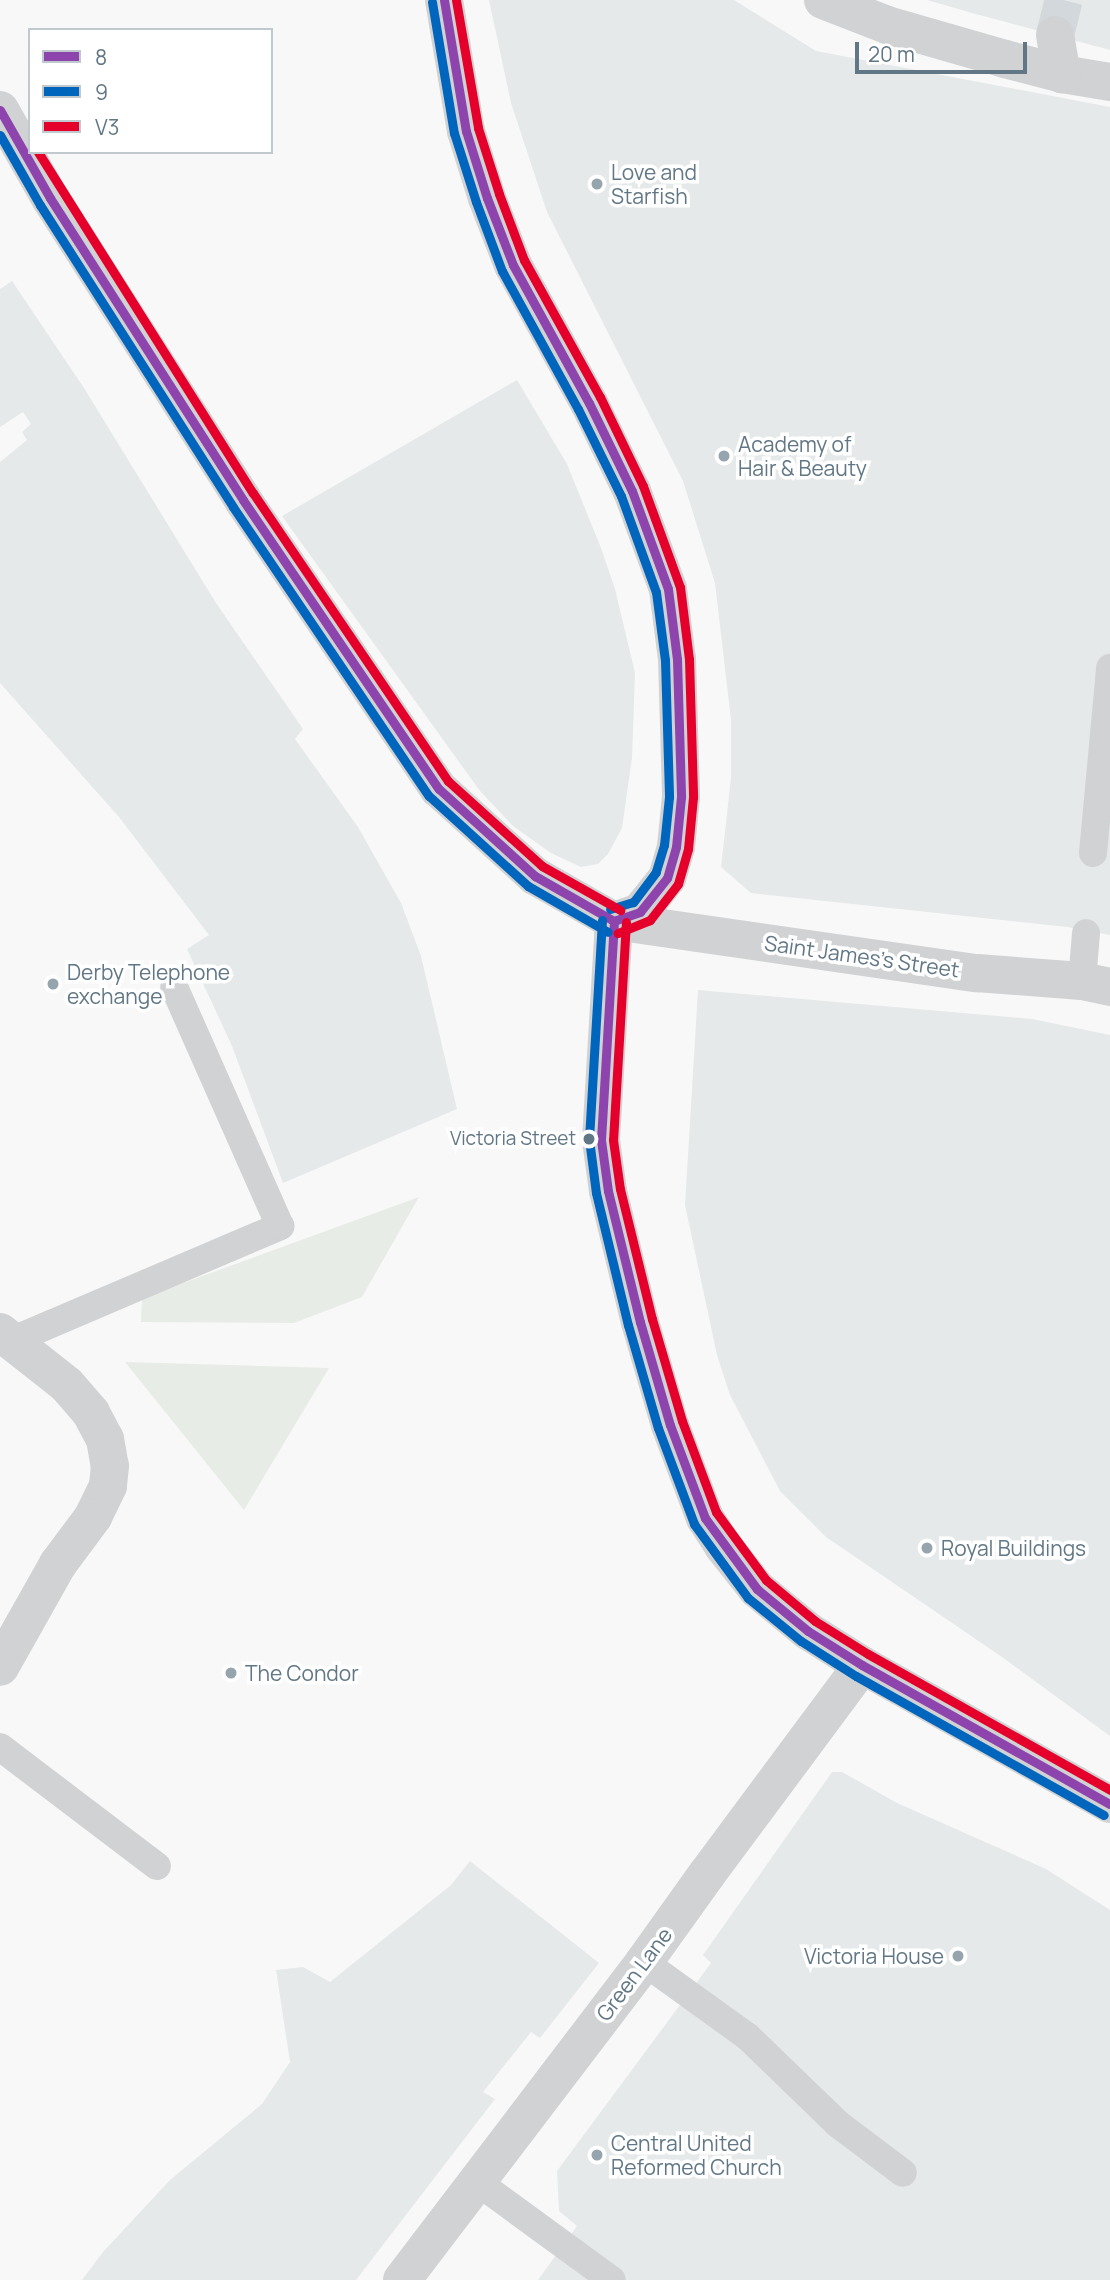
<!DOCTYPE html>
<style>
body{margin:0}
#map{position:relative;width:1110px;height:2280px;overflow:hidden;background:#f8f8f8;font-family:Manrope,sans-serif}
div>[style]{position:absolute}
.built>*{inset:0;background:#e6e9e9}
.green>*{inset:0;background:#e8ece6}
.pedestrian-tunnel>*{height:38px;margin-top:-19px;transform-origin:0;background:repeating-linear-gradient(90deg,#d2d8db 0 38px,transparent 0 57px)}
.service>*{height:28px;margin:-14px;padding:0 14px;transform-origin:14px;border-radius:14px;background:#d0d2d3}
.pedestrian>*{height:38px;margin:-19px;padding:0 19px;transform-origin:19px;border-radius:19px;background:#d0d2d3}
.minor>*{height:38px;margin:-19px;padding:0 19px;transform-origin:19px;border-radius:19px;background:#d0d2d3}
.bus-1>*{height:9px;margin:-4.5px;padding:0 4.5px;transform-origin:4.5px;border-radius:4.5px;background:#8e44ad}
.bus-2>*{height:9px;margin:-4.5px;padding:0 4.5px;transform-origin:4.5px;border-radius:4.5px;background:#0065bd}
.bus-3>*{height:9px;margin:-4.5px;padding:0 4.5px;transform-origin:4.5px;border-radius:4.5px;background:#e4002b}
.dots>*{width:19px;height:19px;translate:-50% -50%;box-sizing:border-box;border:4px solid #fff;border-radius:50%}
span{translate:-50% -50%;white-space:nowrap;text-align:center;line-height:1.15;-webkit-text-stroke:7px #fff;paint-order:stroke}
.bus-label{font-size:19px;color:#617785}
.right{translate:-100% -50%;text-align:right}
.poi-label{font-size:21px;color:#617785}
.left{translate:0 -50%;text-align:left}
.street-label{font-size:21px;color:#617785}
.legend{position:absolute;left:28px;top:28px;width:245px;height:126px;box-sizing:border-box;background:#fff;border:2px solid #c0c9ce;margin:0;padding:9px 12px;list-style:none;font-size:21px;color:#617785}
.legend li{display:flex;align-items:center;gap:14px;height:35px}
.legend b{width:35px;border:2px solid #c0c9ce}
.scale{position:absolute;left:855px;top:42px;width:172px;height:32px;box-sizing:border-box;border:4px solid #617785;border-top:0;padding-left:9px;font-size:21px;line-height:24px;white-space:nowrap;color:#617785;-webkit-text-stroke:5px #fff;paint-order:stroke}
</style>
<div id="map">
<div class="built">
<i style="clip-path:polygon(489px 0,734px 0,816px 51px,1110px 107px,1110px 935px,1067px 927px,751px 893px,721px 867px,731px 778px,731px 720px,715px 583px,683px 481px,547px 212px,511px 103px)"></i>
<i style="clip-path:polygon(927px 0,1110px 0,1110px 50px,972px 13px)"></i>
<i style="clip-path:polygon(12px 281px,84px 388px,216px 603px,303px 729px,295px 739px,358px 827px,401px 903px,421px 956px,457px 1109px,283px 1183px,232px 1046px,187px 949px,209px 935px,119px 817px,0 683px,0 462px,27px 440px,22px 432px,31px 424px,23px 412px,0 427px,0 289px)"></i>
<i style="clip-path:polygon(517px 380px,567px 464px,601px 548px,615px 589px,635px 673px,632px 758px,622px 828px,608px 854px,598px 864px,581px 867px,551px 853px,513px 826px,480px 791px,282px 516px)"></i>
<i style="clip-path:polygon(698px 990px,1032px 1019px,1110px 1035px,1110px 1736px,1002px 1657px,826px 1537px,780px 1491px,730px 1395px,717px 1355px,685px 1205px)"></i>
<i style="clip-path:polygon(832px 1772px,842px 1772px,897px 1803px,1046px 1869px,1110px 1910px,1110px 2280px,538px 2280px,577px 2226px,559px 2211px,557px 2171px,711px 1963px,703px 1955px)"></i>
<i style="clip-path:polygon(470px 1861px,599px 1963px,540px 2038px,531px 2032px,483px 2092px,495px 2099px,356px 2280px,82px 2280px,103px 2252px,170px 2180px,262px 2104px,290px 2062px,276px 1970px,303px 1967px,330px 1982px,451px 1885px)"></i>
</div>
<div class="green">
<i style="clip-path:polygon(419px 1197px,362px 1297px,294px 1323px,141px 1322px,142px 1298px)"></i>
<i style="clip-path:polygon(125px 1362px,329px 1368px,244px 1510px)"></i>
</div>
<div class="pedestrian-tunnel">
<i style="left:1055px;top:35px;width:36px;rotate:-76deg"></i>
</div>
<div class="service">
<i style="left:1093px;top:853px;width:186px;rotate:-84.7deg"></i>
<i style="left:1082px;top:981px;width:48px;rotate:-85.2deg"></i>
<i style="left:11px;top:1341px;width:293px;rotate:-23.1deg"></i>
<i style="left:280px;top:1226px;width:261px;rotate:-113.9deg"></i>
<i style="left:0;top:1747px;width:197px;rotate:37.2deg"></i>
<i style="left:644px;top:1962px;width:128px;rotate:35.8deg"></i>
<i style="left:748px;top:2037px;width:125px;rotate:44deg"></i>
<i style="left:838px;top:2124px;width:81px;rotate:37deg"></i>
<i style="left:476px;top:2181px;width:168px;rotate:36.1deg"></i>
</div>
<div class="pedestrian">
<i style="left:823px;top:0;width:69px;rotate:21.3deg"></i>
<i style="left:887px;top:25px;width:123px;rotate:16.1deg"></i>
<i style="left:1005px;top:59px;width:59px;rotate:14.7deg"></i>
<i style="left:1062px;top:74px;width:49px;rotate:9.5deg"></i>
<i style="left:1055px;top:35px;width:40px;rotate:80deg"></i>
<i style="left:707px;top:1874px;width:260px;rotate:-53.4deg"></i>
</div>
<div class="minor">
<i style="left:444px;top:0;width:133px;rotate:80.5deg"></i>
<i style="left:466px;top:131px;width:70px;rotate:72.6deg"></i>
<i style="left:487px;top:198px;width:72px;rotate:68.8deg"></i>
<i style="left:513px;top:265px;width:158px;rotate:61.2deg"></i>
<i style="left:589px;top:403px;width:98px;rotate:64deg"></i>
<i style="left:632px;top:491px;width:104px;rotate:69.8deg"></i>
<i style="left:668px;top:589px;width:71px;rotate:82.7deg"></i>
<i style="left:677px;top:659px;width:138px;rotate:88.3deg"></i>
<i style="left:681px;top:797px;width:50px;rotate:95.7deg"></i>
<i style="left:676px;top:847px;width:32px;rotate:106deg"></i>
<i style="left:667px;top:878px;width:43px;rotate:128.5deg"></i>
<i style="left:640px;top:912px;width:28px;rotate:161deg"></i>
<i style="left:0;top:110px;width:101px;rotate:60.4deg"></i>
<i style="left:50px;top:198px;width:358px;rotate:57.4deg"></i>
<i style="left:243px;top:500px;width:349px;rotate:55.9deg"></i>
<i style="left:439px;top:789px;width:130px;rotate:42.2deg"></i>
<i style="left:535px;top:876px;width:91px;rotate:29.7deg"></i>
<i style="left:614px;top:921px;width:367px;rotate:8.2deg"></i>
<i style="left:977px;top:973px;width:105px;rotate:4.4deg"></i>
<i style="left:1082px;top:981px;width:29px;rotate:12deg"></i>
<i style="left:614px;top:921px;width:219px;rotate:93.4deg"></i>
<i style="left:601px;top:1140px;width:51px;rotate:82.2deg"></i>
<i style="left:608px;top:1191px;width:135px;rotate:76.3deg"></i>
<i style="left:640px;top:1322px;width:107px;rotate:73.8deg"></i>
<i style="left:670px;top:1425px;width:99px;rotate:69.4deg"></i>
<i style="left:705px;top:1518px;width:33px;rotate:57deg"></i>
<i style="left:723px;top:1546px;width:55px;rotate:51.7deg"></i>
<i style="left:757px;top:1589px;width:66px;rotate:39.5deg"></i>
<i style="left:808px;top:1631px;width:64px;rotate:32.2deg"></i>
<i style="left:862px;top:1665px;width:284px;rotate:29.3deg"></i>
<i style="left:0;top:1332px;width:85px;rotate:38.3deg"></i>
<i style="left:67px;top:1385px;width:37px;rotate:49deg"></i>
<i style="left:91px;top:1413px;width:30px;rotate:62deg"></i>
<i style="left:105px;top:1439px;width:27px;rotate:80deg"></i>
<i style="left:110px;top:1466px;width:20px;rotate:96deg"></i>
<i style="left:108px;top:1486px;width:34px;rotate:116deg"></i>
<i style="left:93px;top:1517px;width:59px;rotate:126.7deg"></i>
<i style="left:58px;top:1564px;width:118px;rotate:119.4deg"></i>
<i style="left:402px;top:2280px;width:400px;rotate:-52.7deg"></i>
<i style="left:644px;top:1962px;width:108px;rotate:-54.4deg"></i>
</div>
<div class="bus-1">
<i style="left:444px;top:0;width:133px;rotate:80.5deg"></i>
<i style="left:466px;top:131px;width:70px;rotate:72.6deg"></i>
<i style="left:487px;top:198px;width:72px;rotate:68.8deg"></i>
<i style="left:513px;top:265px;width:158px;rotate:61.2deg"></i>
<i style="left:589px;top:403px;width:98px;rotate:64deg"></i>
<i style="left:632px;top:491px;width:104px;rotate:69.8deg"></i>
<i style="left:668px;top:589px;width:71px;rotate:82.7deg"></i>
<i style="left:677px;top:659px;width:138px;rotate:88.3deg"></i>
<i style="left:681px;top:797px;width:50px;rotate:95.7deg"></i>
<i style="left:676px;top:847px;width:32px;rotate:106deg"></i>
<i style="left:667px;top:878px;width:43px;rotate:128.5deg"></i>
<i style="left:640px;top:912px;width:28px;rotate:161deg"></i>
<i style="left:0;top:110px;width:101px;rotate:60.4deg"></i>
<i style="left:50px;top:198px;width:358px;rotate:57.4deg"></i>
<i style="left:243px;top:500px;width:349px;rotate:55.9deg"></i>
<i style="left:439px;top:789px;width:130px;rotate:42.2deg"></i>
<i style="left:535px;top:876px;width:91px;rotate:29.7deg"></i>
<i style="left:614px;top:921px;width:219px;rotate:93.4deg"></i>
<i style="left:601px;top:1140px;width:51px;rotate:82.2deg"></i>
<i style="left:608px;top:1191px;width:135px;rotate:76.3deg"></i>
<i style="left:640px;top:1322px;width:107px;rotate:73.8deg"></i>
<i style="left:670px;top:1425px;width:99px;rotate:69.4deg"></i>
<i style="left:705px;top:1518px;width:88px;rotate:53.8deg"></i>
<i style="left:757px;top:1589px;width:66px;rotate:39.5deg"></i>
<i style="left:808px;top:1631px;width:64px;rotate:32.2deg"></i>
<i style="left:862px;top:1665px;width:284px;rotate:29.3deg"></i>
</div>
<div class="bus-2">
<i style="left:432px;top:2px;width:133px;rotate:80.5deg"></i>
<i style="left:454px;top:133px;width:72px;rotate:72.3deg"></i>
<i style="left:476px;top:202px;width:74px;rotate:69.4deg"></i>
<i style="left:502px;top:271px;width:158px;rotate:61.2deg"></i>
<i style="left:578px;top:409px;width:97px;rotate:63.7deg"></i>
<i style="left:621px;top:496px;width:102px;rotate:70deg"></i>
<i style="left:656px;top:592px;width:69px;rotate:82.5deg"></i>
<i style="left:665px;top:660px;width:137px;rotate:88.3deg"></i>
<i style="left:669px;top:797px;width:48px;rotate:95.9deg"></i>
<i style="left:664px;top:845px;width:28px;rotate:107deg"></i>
<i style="left:656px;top:872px;width:38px;rotate:127deg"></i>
<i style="left:633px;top:902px;width:24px;rotate:163deg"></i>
<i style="left:0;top:135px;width:81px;rotate:60.3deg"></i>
<i style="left:40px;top:205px;width:358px;rotate:57.4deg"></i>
<i style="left:233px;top:507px;width:349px;rotate:55.9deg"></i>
<i style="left:429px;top:796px;width:134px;rotate:42.3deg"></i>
<i style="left:528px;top:886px;width:92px;rotate:29.9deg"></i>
<i style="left:602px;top:920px;width:219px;rotate:93.4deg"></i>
<i style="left:589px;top:1139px;width:54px;rotate:82.6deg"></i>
<i style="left:596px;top:1193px;width:136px;rotate:76.4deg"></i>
<i style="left:628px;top:1325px;width:107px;rotate:73.8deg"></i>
<i style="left:658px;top:1428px;width:103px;rotate:69.4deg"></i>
<i style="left:694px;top:1524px;width:92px;rotate:53.9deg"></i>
<i style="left:748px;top:1598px;width:68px;rotate:39.1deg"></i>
<i style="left:801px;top:1641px;width:65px;rotate:32.5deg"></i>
<i style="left:856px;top:1676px;width:284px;rotate:29.3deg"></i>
</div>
<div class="bus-3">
<i style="left:456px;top:0;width:130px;rotate:80.2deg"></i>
<i style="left:478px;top:128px;width:69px;rotate:72.3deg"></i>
<i style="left:499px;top:194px;width:71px;rotate:69.3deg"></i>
<i style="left:524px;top:260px;width:157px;rotate:61deg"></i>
<i style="left:600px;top:397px;width:99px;rotate:64.2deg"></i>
<i style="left:643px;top:486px;width:108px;rotate:69.9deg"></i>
<i style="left:680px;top:587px;width:73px;rotate:82.9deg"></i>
<i style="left:689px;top:659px;width:138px;rotate:88.3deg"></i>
<i style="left:693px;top:797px;width:52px;rotate:95.5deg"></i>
<i style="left:688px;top:849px;width:36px;rotate:106deg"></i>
<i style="left:678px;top:884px;width:46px;rotate:127.9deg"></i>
<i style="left:650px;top:920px;width:35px;rotate:158deg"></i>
<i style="left:38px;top:152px;width:403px;rotate:57.8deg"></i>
<i style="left:253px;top:493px;width:348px;rotate:55.9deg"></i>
<i style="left:448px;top:781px;width:127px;rotate:42.1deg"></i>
<i style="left:542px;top:866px;width:90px;rotate:29.4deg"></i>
<i style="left:626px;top:922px;width:218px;rotate:93.4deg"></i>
<i style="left:613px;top:1140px;width:49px;rotate:81.9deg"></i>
<i style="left:620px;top:1189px;width:134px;rotate:76.2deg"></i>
<i style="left:652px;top:1319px;width:106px;rotate:73.6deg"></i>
<i style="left:682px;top:1421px;width:97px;rotate:69.5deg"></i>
<i style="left:716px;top:1512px;width:84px;rotate:53.7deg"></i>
<i style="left:766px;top:1580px;width:64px;rotate:39.9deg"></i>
<i style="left:815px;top:1621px;width:62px;rotate:31.9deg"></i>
<i style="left:868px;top:1654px;width:278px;rotate:29.3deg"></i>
</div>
<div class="dots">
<i style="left:597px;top:184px;background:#96a4ad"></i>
<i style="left:724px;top:456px;background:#96a4ad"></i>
<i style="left:53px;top:984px;background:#96a4ad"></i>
<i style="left:589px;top:1139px;background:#617785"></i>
<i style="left:927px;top:1548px;background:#96a4ad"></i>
<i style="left:231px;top:1673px;background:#96a4ad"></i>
<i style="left:958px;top:1956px;background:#96a4ad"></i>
<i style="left:597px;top:2155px;background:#96a4ad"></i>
</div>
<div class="bus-label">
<span class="right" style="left:576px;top:1139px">Victoria Street</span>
</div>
<div class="poi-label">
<span class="left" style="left:611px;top:184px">Love and<br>Starfish</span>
<span class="left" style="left:738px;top:456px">Academy of<br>Hair &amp; Beauty</span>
<span class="left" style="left:67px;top:984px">Derby Telephone<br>exchange</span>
<span class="left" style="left:941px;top:1548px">Royal Buildings</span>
<span class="left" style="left:245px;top:1673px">The Condor</span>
<span class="right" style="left:944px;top:1956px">Victoria House</span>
<span class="left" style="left:611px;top:2155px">Central United<br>Reformed Church</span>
</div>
<div class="street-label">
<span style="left:862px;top:956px;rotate:8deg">Saint James's Street</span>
<span style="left:634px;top:1974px;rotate:-53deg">Green Lane</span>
</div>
<ul class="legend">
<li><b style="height:9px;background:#8e44ad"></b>8</li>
<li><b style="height:9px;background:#0065bd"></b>9</li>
<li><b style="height:9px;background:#e4002b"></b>V3</li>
</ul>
<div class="scale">20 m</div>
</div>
